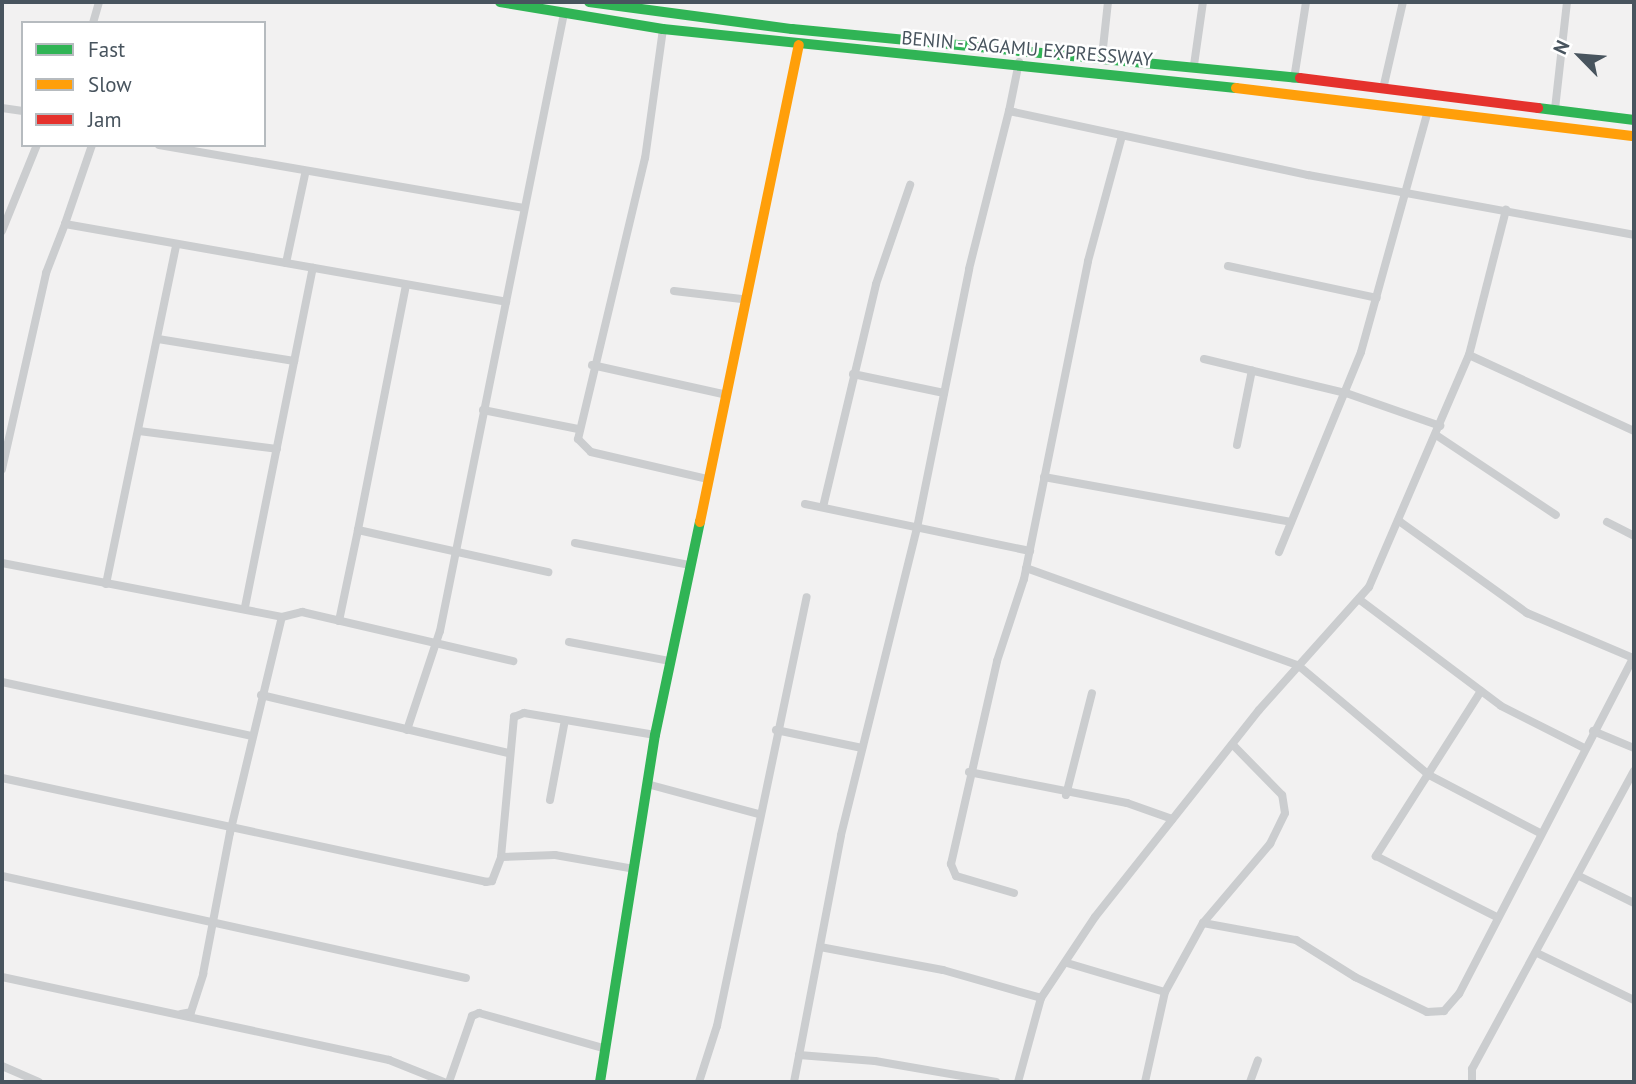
<!DOCTYPE html>
<style>
body{margin:0}
#map{position:relative;width:1636px;height:1084px;overflow:hidden;background:#f2f1f1;font-family:"PT Sans",sans-serif}
div>[style]{position:absolute}
.street>*{height:8px;margin:-4px;padding:0 4px;transform-origin:4px;border-radius:4px;background:#cbcdcf}
.fast>*{height:10px;margin:-5px;padding:0 5px;transform-origin:5px;border-radius:5px;background:#30b455}
.slow>*{height:10px;margin:-5px;padding:0 5px;transform-origin:5px;border-radius:5px;background:#ff9f0a}
.jam>*{height:10px;margin:-5px;padding:0 5px;transform-origin:5px;border-radius:5px;background:#e5322d}
span{translate:-50% -50%;white-space:nowrap;text-align:center;line-height:1.15;-webkit-text-stroke:5px #fff;paint-order:stroke}
.street-label{font-size:19px;color:#48545e}
.frame{position:absolute;inset:0;border:4px solid #48545e;pointer-events:none}
.legend{position:absolute;left:21px;top:21px;width:245px;height:126px;box-sizing:border-box;background:#fff;border:2px solid #b6bbbf;margin:0;padding:9px 12px;list-style:none;font-size:21px;color:#48545e}
.legend li{display:flex;align-items:center;gap:14px;height:35px}
.legend b{width:35px;border:2px solid #b6bbbf}
.north{position:absolute;left:1545px;top:21px;width:70px;height:70px;-webkit-text-stroke:5px #fff;paint-order:stroke;rotate:295deg;font-size:19px;font-weight:700;line-height:28px;text-align:center;color:#48545e}
.north::after{content:'';display:block;margin:auto;width:24px;height:32px;background:#48545e;clip-path:polygon(50% 0,100% 100%,50% 72%,0 100%)}
</style>
<div id="map">
<div class="street">
<i style="left:93px;top:23px;width:22px;rotate:-74deg"></i>
<i style="left:663px;top:29px;width:130px;rotate:97.9deg"></i>
<i style="left:645px;top:158px;width:289px;rotate:103.4deg"></i>
<i style="left:578px;top:439px;width:18px;rotate:45deg"></i>
<i style="left:591px;top:452px;width:119px;rotate:13.1deg"></i>
<i style="left:1102px;top:57px;width:55px;rotate:-83.8deg"></i>
<i style="left:1019px;top:62px;width:50px;rotate:101.5deg"></i>
<i style="left:1009px;top:111px;width:306px;rotate:12.1deg"></i>
<i style="left:1308px;top:175px;width:331px;rotate:10.4deg"></i>
<i style="left:1194px;top:65px;width:64px;rotate:-81.9deg"></i>
<i style="left:1294px;top:79px;width:78px;rotate:-81.1deg"></i>
<i style="left:1383px;top:89px;width:89px;rotate:-77.1deg"></i>
<i style="left:2px;top:108px;width:21px;rotate:8deg"></i>
<i style="left:1555px;top:109px;width:108px;rotate:-83.6deg"></i>
<i style="left:92px;top:145px;width:83px;rotate:108.9deg"></i>
<i style="left:65px;top:224px;width:448px;rotate:10deg"></i>
<i style="left:159px;top:145px;width:369px;rotate:9.8deg"></i>
<i style="left:2px;top:231px;width:93px;rotate:-67.9deg"></i>
<i style="left:286px;top:263px;width:91px;rotate:-77.9deg"></i>
<i style="left:1228px;top:266px;width:152px;rotate:12.1deg"></i>
<i style="left:406px;top:285px;width:250px;rotate:101.1deg"></i>
<i style="left:358px;top:530px;width:195px;rotate:12.5deg"></i>
<i style="left:674px;top:291px;width:68px;rotate:6.7deg"></i>
<i style="left:158px;top:339px;width:138px;rotate:9.2deg"></i>
<i style="left:1469px;top:355px;width:182px;rotate:24.7deg"></i>
<i style="left:1204px;top:359px;width:146px;rotate:13.5deg"></i>
<i style="left:1346px;top:393px;width:100px;rotate:19.3deg"></i>
<i style="left:592px;top:365px;width:134px;rotate:12.5deg"></i>
<i style="left:853px;top:374px;width:93px;rotate:11.8deg"></i>
<i style="left:483px;top:410px;width:97px;rotate:11.3deg"></i>
<i style="left:139px;top:431px;width:139px;rotate:7.4deg"></i>
<i style="left:1436px;top:435px;width:144px;rotate:33.7deg"></i>
<i style="left:1237px;top:445px;width:76px;rotate:-78.7deg"></i>
<i style="left:2px;top:469px;width:201px;rotate:-77.3deg"></i>
<i style="left:46px;top:273px;width:53px;rotate:-68.8deg"></i>
<i style="left:1044px;top:477px;width:251px;rotate:10.3deg"></i>
<i style="left:805px;top:504px;width:230px;rotate:11.8deg"></i>
<i style="left:823px;top:507px;width:229px;rotate:-76.6deg"></i>
<i style="left:876px;top:284px;width:105px;rotate:-71deg"></i>
<i style="left:1399px;top:521px;width:158px;rotate:35.7deg"></i>
<i style="left:1527px;top:613px;width:115px;rotate:23deg"></i>
<i style="left:1607px;top:522px;width:30px;rotate:27deg"></i>
<i style="left:575px;top:543px;width:116px;rotate:10.9deg"></i>
<i style="left:1279px;top:552px;width:216px;rotate:-67.7deg"></i>
<i style="left:1361px;top:352px;width:251px;rotate:-74.5deg"></i>
<i style="left:2px;top:563px;width:285px;rotate:10.9deg"></i>
<i style="left:282px;top:617px;width:21px;rotate:-14deg"></i>
<i style="left:302px;top:612px;width:217px;rotate:13.1deg"></i>
<i style="left:1026px;top:568px;width:290px;rotate:19.7deg"></i>
<i style="left:1299px;top:666px;width:170px;rotate:40deg"></i>
<i style="left:1429px;top:775px;width:125px;rotate:27.6deg"></i>
<i style="left:106px;top:584px;width:346px;rotate:-78.3deg"></i>
<i style="left:1360px;top:600px;width:176px;rotate:36.9deg"></i>
<i style="left:1501px;top:706px;width:93px;rotate:26.8deg"></i>
<i style="left:245px;top:607px;width:346px;rotate:-78.7deg"></i>
<i style="left:339px;top:621px;width:93px;rotate:-78.2deg"></i>
<i style="left:569px;top:642px;width:103px;rotate:10.7deg"></i>
<i style="left:2px;top:682px;width:255px;rotate:12.2deg"></i>
<i style="left:1481px;top:691px;width:196px;rotate:122.5deg"></i>
<i style="left:1376px;top:856px;width:136px;rotate:26.8deg"></i>
<i style="left:261px;top:695px;width:254px;rotate:13.2deg"></i>
<i style="left:407px;top:730px;width:104px;rotate:-71.6deg"></i>
<i style="left:440px;top:631px;width:630px;rotate:-78.65deg"></i>
<i style="left:776px;top:730px;width:88px;rotate:11.8deg"></i>
<i style="left:1593px;top:731px;width:44px;rotate:22.5deg"></i>
<i style="left:969px;top:772px;width:161px;rotate:11.1deg"></i>
<i style="left:1127px;top:803px;width:48px;rotate:19.6deg"></i>
<i style="left:2px;top:778px;width:495px;rotate:12.1deg"></i>
<i style="left:486px;top:882px;width:6px;rotate:-9deg"></i>
<i style="left:492px;top:881px;width:26px;rotate:-69deg"></i>
<i style="left:501px;top:857px;width:141px;rotate:-84.7deg"></i>
<i style="left:514px;top:717px;width:11px;rotate:-22deg"></i>
<i style="left:524px;top:713px;width:133px;rotate:9.5deg"></i>
<i style="left:647px;top:784px;width:115px;rotate:15.1deg"></i>
<i style="left:1066px;top:795px;width:105px;rotate:-75.7deg"></i>
<i style="left:550px;top:800px;width:81px;rotate:-79.4deg"></i>
<i style="left:501px;top:857px;width:54px;rotate:-2.1deg"></i>
<i style="left:555px;top:855px;width:80px;rotate:10deg"></i>
<i style="left:2px;top:876px;width:475px;rotate:12.4deg"></i>
<i style="left:1579px;top:876px;width:61px;rotate:26.1deg"></i>
<i style="left:1014px;top:893px;width:60px;rotate:-163.7deg"></i>
<i style="left:956px;top:876px;width:13px;rotate:-113deg"></i>
<i style="left:951px;top:864px;width:208px;rotate:-77.2deg"></i>
<i style="left:997px;top:661px;width:86px;rotate:-71.8deg"></i>
<i style="left:1024px;top:579px;width:324px;rotate:-78.6deg"></i>
<i style="left:1088px;top:261px;width:130px;rotate:-74.8deg"></i>
<i style="left:1203px;top:923px;width:95px;rotate:10.4deg"></i>
<i style="left:1296px;top:940px;width:70px;rotate:32.1deg"></i>
<i style="left:1355px;top:977px;width:80px;rotate:25.9deg"></i>
<i style="left:1427px;top:1012px;width:17px;rotate:-3deg"></i>
<i style="left:1444px;top:1011px;width:23px;rotate:-49deg"></i>
<i style="left:1459px;top:994px;width:380px;rotate:-62.6deg"></i>
<i style="left:820px;top:947px;width:125px;rotate:10.6deg"></i>
<i style="left:943px;top:970px;width:102px;rotate:15.9deg"></i>
<i style="left:1537px;top:953px;width:108px;rotate:25.9deg"></i>
<i style="left:1067px;top:963px;width:102px;rotate:16.5deg"></i>
<i style="left:2px;top:977px;width:396px;rotate:12.1deg"></i>
<i style="left:389px;top:1060px;width:59px;rotate:21.8deg"></i>
<i style="left:181px;top:1014px;width:10px;rotate:-11deg"></i>
<i style="left:191px;top:1012px;width:40px;rotate:-72deg"></i>
<i style="left:203px;top:974px;width:144px;rotate:-79.2deg"></i>
<i style="left:230px;top:833px;width:222px;rotate:-76.5deg"></i>
<i style="left:799px;top:1055px;width:76px;rotate:4.5deg"></i>
<i style="left:875px;top:1061px;width:123px;rotate:9.8deg"></i>
<i style="left:2px;top:1066px;width:40px;rotate:23.4deg"></i>
<i style="left:449px;top:1082px;width:70px;rotate:-70.8deg"></i>
<i style="left:472px;top:1016px;width:8px;rotate:-23deg"></i>
<i style="left:479px;top:1013px;width:132px;rotate:15.8deg"></i>
<i style="left:699px;top:1082px;width:59px;rotate:-72.2deg"></i>
<i style="left:717px;top:1026px;width:438px;rotate:-78.2deg"></i>
<i style="left:794px;top:1082px;width:251px;rotate:-79.2deg"></i>
<i style="left:841px;top:835px;width:316px;rotate:-76.1deg"></i>
<i style="left:917px;top:528px;width:264px;rotate:-78.6deg"></i>
<i style="left:969px;top:269px;width:163px;rotate:-75.8deg"></i>
<i style="left:1018px;top:1082px;width:87px;rotate:-74.7deg"></i>
<i style="left:1041px;top:998px;width:97px;rotate:-56.3deg"></i>
<i style="left:1095px;top:917px;width:264px;rotate:-51.6deg"></i>
<i style="left:1259px;top:710px;width:165px;rotate:-48.2deg"></i>
<i style="left:1369px;top:587px;width:253px;rotate:-66.7deg"></i>
<i style="left:1469px;top:355px;width:150px;rotate:-75.7deg"></i>
<i style="left:1145px;top:1082px;width:92px;rotate:-77.5deg"></i>
<i style="left:1165px;top:992px;width:79px;rotate:-61.2deg"></i>
<i style="left:1203px;top:923px;width:104px;rotate:-49.7deg"></i>
<i style="left:1270px;top:844px;width:34px;rotate:-64deg"></i>
<i style="left:1285px;top:813px;width:18px;rotate:-99deg"></i>
<i style="left:1282px;top:795px;width:71px;rotate:-134.4deg"></i>
<i style="left:1250px;top:1082px;width:23px;rotate:-70deg"></i>
<i style="left:1472px;top:1082px;width:13px;rotate:-90deg"></i>
<i style="left:1472px;top:1069px;width:339px;rotate:-61.5deg"></i>
</div>
<div class="fast">
<i style="left:500px;top:2px;width:165px;rotate:9.4deg"></i>
<i style="left:663px;top:29px;width:576px;rotate:5.88deg"></i>
<i style="left:589px;top:2px;width:205px;rotate:7.6deg"></i>
<i style="left:792px;top:29px;width:510px;rotate:5.51deg"></i>
<i style="left:1538px;top:108px;width:97px;rotate:7.1deg"></i>
<i style="left:600px;top:1082px;width:351px;rotate:-81deg"></i>
<i style="left:655px;top:735px;width:218px;rotate:-78.1deg"></i>
</div>
<div class="slow">
<i style="left:1236px;top:88px;width:401px;rotate:6.9deg"></i>
<i style="left:700px;top:522px;width:487px;rotate:-78.3deg"></i>
</div>
<div class="jam">
<i style="left:1300px;top:78px;width:240px;rotate:7.2deg"></i>
</div>
<div class="street-label">
<span style="left:1027px;top:49px;rotate:5deg">BENIN - SAGAMU EXPRESSWAY</span>
</div>
<div class="frame"></div>
<ul class="legend">
<li><b style="height:9px;background:#30b455"></b>Fast</li>
<li><b style="height:9px;background:#ff9f0a"></b>Slow</li>
<li><b style="height:9px;background:#e5322d"></b>Jam</li>
</ul>
<div class="north">N</div>
</div>
